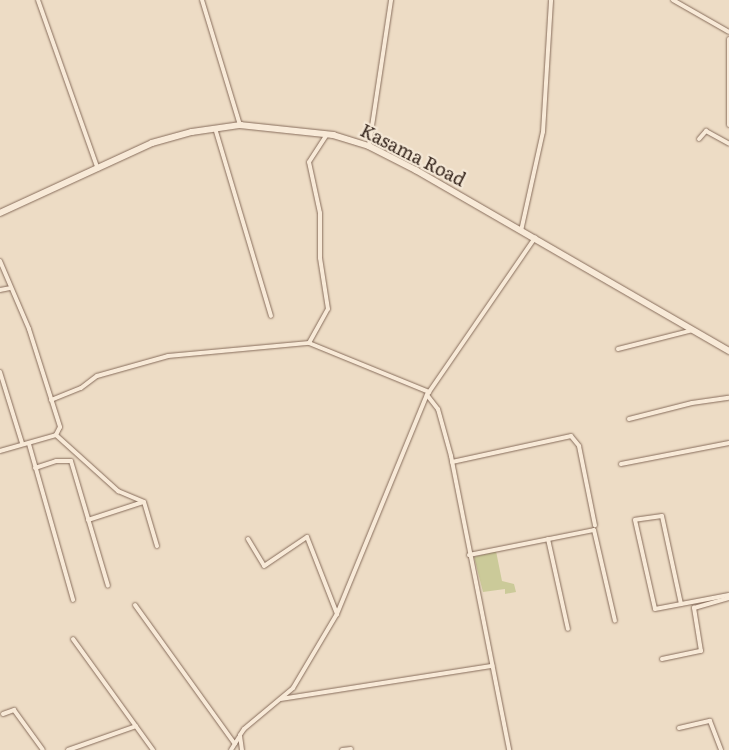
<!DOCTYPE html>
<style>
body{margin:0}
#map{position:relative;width:729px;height:750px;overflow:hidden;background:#eddcc5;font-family:Literata,serif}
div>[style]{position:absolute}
.green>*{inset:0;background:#cbca99}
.roads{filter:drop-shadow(0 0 1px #876d5c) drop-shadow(0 0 1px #876d5c)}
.street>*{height:4px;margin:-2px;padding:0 2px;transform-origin:2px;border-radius:2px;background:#f8ead8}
.secondary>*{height:5.5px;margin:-2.75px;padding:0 2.75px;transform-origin:2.75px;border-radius:2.75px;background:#f8ead8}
span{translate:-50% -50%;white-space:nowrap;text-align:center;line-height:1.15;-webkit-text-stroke:4.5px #f4e7d5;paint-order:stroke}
.street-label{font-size:18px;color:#38281f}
</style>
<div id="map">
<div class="green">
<i style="clip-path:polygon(496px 551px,502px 581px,514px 584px,516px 592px,505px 594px,505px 589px,483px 592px,474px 557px)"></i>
</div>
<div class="roads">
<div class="street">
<i style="left:38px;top:0;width:179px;rotate:70.5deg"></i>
<i style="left:202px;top:0;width:131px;rotate:73.1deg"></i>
<i style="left:673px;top:0;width:64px;rotate:29.7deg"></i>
<i style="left:729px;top:39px;width:86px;rotate:90deg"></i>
<i style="left:215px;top:128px;width:196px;rotate:73.4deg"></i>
<i style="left:699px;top:139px;width:11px;rotate:-49deg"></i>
<i style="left:706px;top:131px;width:26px;rotate:29deg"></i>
<i style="left:369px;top:146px;width:148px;rotate:-81.4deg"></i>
<i style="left:521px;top:231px;width:101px;rotate:-77.5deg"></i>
<i style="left:543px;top:132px;width:132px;rotate:-86.5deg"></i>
<i style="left:0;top:261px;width:74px;rotate:66.9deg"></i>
<i style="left:29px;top:329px;width:103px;rotate:72.4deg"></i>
<i style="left:60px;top:427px;width:9px;rotate:117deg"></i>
<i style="left:0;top:290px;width:10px;rotate:-11deg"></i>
<i style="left:309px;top:343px;width:130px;rotate:22.2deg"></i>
<i style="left:618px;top:349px;width:77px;rotate:-14.2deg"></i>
<i style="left:0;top:372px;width:74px;rotate:72.8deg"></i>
<i style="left:427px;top:395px;width:18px;rotate:52deg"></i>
<i style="left:438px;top:409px;width:49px;rotate:74.5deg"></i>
<i style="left:451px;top:456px;width:300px;rotate:78.8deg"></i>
<i style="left:51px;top:400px;width:32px;rotate:-22deg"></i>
<i style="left:81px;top:388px;width:20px;rotate:-37deg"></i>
<i style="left:97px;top:376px;width:74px;rotate:-15.7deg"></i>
<i style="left:168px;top:356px;width:142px;rotate:-5.3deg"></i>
<i style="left:309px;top:343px;width:39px;rotate:-61deg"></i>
<i style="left:328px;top:309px;width:52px;rotate:-98.9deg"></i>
<i style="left:320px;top:258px;width:45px;rotate:-90deg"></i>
<i style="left:320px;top:213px;width:52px;rotate:-102.2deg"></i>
<i style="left:309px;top:162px;width:33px;rotate:-57deg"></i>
<i style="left:629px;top:419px;width:65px;rotate:-14.3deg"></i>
<i style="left:692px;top:403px;width:37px;rotate:-8deg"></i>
<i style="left:29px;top:444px;width:162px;rotate:74.2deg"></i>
<i style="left:0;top:451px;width:58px;rotate:-15.9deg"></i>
<i style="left:56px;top:435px;width:84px;rotate:42.1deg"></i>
<i style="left:118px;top:491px;width:28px;rotate:23deg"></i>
<i style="left:144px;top:502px;width:46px;rotate:73.5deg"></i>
<i style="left:452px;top:462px;width:122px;rotate:-12.3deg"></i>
<i style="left:571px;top:436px;width:13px;rotate:51deg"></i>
<i style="left:579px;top:446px;width:81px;rotate:78.6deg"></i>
<i style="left:621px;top:464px;width:110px;rotate:-11deg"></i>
<i style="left:35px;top:468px;width:22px;rotate:-18deg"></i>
<i style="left:56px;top:461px;width:15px"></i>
<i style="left:71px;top:461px;width:130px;rotate:73.5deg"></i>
<i style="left:88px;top:520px;width:58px;rotate:-18.1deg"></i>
<i style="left:248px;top:539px;width:31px;rotate:59deg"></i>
<i style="left:264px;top:566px;width:52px;rotate:-34deg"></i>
<i style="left:307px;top:537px;width:83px;rotate:68.7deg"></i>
<i style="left:548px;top:539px;width:92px;rotate:77.5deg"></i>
<i style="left:469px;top:555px;width:127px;rotate:-11.3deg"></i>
<i style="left:594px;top:530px;width:93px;rotate:77deg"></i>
<i style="left:681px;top:604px;width:90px;rotate:-102.2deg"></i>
<i style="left:662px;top:516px;width:27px;rotate:172deg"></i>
<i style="left:635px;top:520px;width:91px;rotate:77.3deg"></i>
<i style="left:655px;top:609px;width:75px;rotate:-10.7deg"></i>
<i style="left:135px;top:605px;width:171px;rotate:54.3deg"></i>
<i style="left:73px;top:639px;width:137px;rotate:54.2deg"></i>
<i style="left:662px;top:659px;width:40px;rotate:-12deg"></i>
<i style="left:701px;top:651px;width:44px;rotate:-99.2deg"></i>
<i style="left:694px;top:608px;width:36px;rotate:-16deg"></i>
<i style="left:281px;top:699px;width:214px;rotate:-8.9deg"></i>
<i style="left:3px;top:714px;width:12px;rotate:-20deg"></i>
<i style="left:14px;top:710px;width:49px;rotate:54.1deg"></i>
<i style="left:679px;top:728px;width:32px;rotate:-13deg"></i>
<i style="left:710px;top:721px;width:31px;rotate:69deg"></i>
<i style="left:68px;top:750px;width:72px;rotate:-19.4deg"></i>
<i style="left:231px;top:750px;width:15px;rotate:-58deg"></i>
<i style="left:242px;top:750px;width:15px;rotate:-98deg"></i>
<i style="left:240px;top:735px;width:7px;rotate:-56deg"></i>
<i style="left:244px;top:729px;width:64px;rotate:-39.9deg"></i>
<i style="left:293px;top:688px;width:86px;rotate:-59.3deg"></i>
<i style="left:337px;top:614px;width:237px;rotate:-67.7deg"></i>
<i style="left:427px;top:395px;width:191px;rotate:-55.5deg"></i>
<i style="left:342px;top:750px;width:9px;rotate:-6deg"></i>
</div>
<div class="secondary">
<i style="left:0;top:213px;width:167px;rotate:-24.7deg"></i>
<i style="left:152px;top:143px;width:41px;rotate:-15.4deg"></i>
<i style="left:192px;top:132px;width:49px;rotate:-8.3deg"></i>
<i style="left:240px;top:125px;width:94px;rotate:6.1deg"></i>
<i style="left:333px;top:135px;width:38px;rotate:17deg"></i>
<i style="left:369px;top:146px;width:53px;rotate:27.1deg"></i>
<i style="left:416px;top:170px;width:362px;rotate:30deg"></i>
</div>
</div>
<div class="street-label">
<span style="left:413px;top:155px;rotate:27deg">Kasama Road</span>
</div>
</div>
